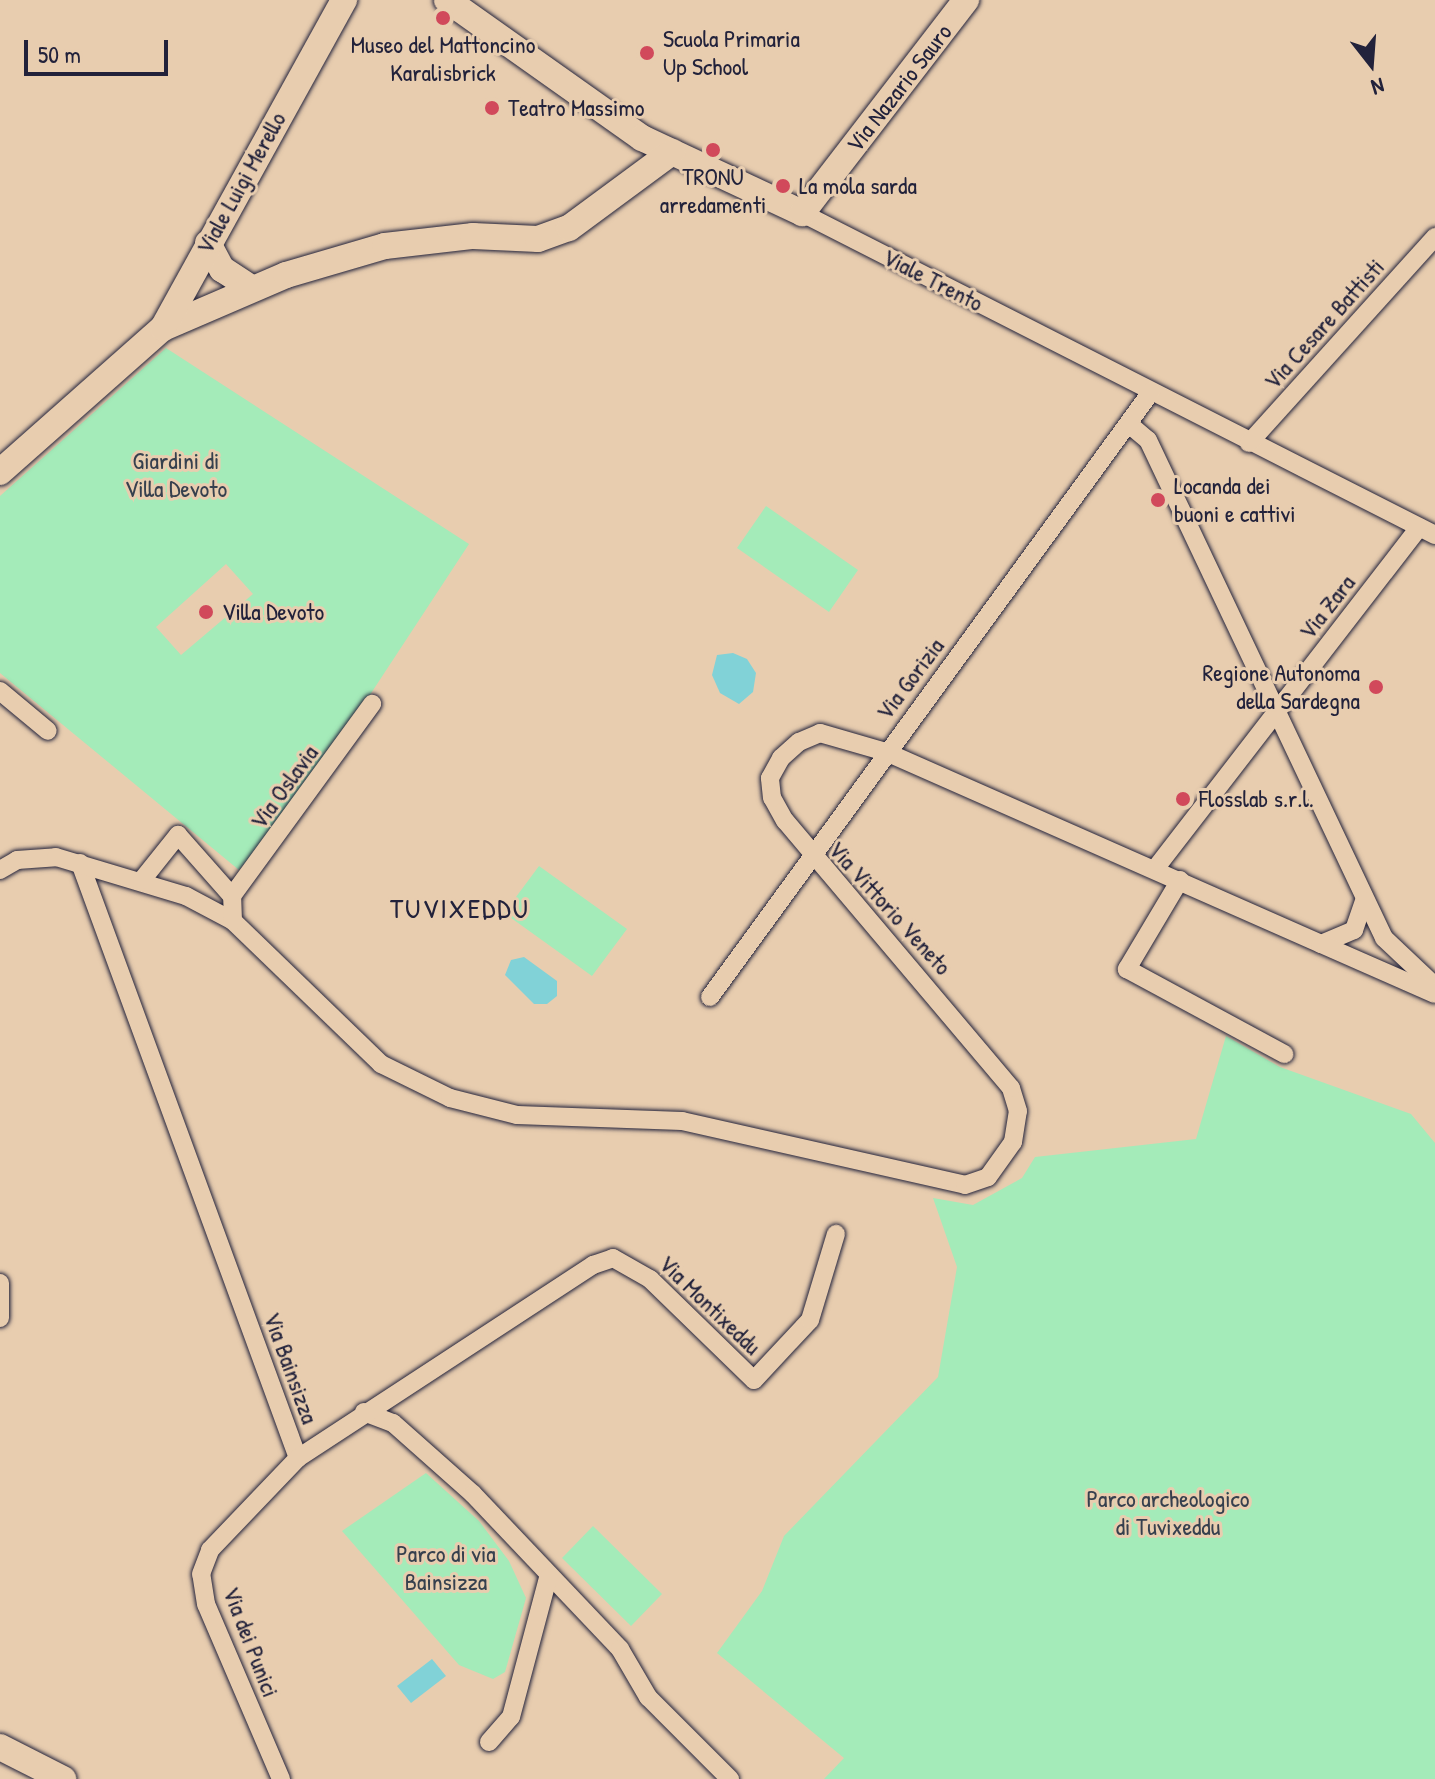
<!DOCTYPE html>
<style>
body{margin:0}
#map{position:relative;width:1435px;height:1779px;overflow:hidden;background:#e8cdaf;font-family:"Patrick Hand",sans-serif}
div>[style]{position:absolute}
.green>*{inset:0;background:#a4ebb9}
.water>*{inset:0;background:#81d2d7}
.roads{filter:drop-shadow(0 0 2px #22223b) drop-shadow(0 0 2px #22223b)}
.street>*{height:18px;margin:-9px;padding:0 9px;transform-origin:9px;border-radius:9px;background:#e8cdaf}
.secondary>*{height:26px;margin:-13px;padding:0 13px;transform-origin:13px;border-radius:13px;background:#e8cdaf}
.dots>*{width:22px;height:22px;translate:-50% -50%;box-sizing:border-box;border:4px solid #e8cdaf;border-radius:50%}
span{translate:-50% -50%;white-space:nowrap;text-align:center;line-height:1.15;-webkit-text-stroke:6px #e8cdaf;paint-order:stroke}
.poi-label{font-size:24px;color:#22223b}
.left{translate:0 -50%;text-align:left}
.right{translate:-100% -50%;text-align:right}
.street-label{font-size:24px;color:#22223b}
.park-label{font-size:24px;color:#36404e}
.quarter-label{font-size:28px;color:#22223b;letter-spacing:2px}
.north{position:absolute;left:1331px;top:24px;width:80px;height:80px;-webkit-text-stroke:6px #e8cdaf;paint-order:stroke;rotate:163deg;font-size:22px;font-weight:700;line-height:32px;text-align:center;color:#22223b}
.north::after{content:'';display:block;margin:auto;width:28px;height:36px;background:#22223b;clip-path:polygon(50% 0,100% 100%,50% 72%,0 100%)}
.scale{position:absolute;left:24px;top:40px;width:144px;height:36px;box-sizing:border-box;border:4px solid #22223b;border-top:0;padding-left:10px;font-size:24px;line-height:28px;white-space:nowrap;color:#22223b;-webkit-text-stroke:6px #e8cdaf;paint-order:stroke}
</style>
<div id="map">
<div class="green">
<i style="clip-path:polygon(evenodd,166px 348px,469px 544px,318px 774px,239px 870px,0 673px,0 496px,166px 348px,226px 564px,253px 594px,181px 655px,156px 627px,226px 564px)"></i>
<i style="clip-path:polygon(766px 506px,858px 570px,829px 612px,737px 548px)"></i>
<i style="clip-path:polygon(539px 866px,627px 929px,592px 976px,504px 913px)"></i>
<i style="clip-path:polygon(1226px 1036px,1280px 1067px,1411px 1114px,1435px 1143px,1435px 1779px,824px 1779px,844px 1758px,717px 1653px,762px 1591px,784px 1536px,938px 1377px,957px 1267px,933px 1198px,973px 1205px,1022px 1178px,1035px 1157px,1196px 1139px)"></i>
<i style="clip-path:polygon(426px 1473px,479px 1521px,509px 1561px,526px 1598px,505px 1672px,493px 1679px,459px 1665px,342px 1531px)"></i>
<i style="clip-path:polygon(593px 1526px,662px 1594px,631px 1626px,562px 1558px)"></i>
</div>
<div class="water">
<i style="clip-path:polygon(733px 653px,747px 659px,756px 673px,753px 692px,739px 704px,720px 693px,712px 675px,717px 655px)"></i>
<i style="clip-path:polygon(524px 957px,557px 981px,557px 996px,547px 1004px,534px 1004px,505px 975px,511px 960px)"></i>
<i style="clip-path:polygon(432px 1659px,446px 1676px,411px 1703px,397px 1686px)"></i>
</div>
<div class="roads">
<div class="street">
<i style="left:802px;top:213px;width:710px;rotate:26.96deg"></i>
<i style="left:1130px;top:425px;width:23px;rotate:40deg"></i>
<i style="left:1148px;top:440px;width:551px;rotate:64.64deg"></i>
<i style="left:1384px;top:938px;width:70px;rotate:43.3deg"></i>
<i style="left:1249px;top:443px;width:278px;rotate:-47.9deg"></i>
<i style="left:0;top:691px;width:62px;rotate:39.8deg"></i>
<i style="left:80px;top:863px;width:634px;rotate:69.88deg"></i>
<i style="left:1155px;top:869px;width:432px;rotate:-52.3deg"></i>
<i style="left:0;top:870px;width:20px;rotate:-30deg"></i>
<i style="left:17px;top:860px;width:39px;rotate:-4deg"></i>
<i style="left:56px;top:857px;width:136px;rotate:16.7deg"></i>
<i style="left:186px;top:896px;width:53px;rotate:28deg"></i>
<i style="left:233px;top:921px;width:206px;rotate:44deg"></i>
<i style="left:381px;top:1064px;width:77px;rotate:26.2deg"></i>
<i style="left:450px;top:1098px;width:69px;rotate:14.2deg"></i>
<i style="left:517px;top:1115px;width:165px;rotate:2.1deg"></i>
<i style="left:682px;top:1121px;width:290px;rotate:12.7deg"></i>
<i style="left:965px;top:1185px;width:24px;rotate:-19deg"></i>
<i style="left:988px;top:1177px;width:43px;rotate:-54.5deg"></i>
<i style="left:1013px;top:1142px;width:31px;rotate:-81deg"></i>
<i style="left:1018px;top:1111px;width:24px;rotate:-107deg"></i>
<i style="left:1011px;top:1088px;width:350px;rotate:-130.2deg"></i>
<i style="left:785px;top:821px;width:26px;rotate:-119deg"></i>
<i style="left:772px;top:798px;width:20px;rotate:-96deg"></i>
<i style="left:770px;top:778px;width:23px;rotate:-61deg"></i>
<i style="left:781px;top:758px;width:24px;rotate:-42deg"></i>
<i style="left:799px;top:742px;width:23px;rotate:-23deg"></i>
<i style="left:820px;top:733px;width:69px;rotate:16.1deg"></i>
<i style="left:886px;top:752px;width:475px;rotate:23.8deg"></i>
<i style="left:1321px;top:944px;width:36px;rotate:-23deg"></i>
<i style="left:1354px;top:930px;width:31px;rotate:-71deg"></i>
<i style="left:142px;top:880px;width:58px;rotate:-51.3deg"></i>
<i style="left:178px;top:835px;width:81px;rotate:48.5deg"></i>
<i style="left:1180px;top:880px;width:104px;rotate:120.8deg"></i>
<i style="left:1127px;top:969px;width:179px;rotate:28.4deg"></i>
<i style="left:233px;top:921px;width:25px;rotate:-92deg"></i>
<i style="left:232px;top:896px;width:238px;rotate:-53.9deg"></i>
<i style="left:1321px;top:944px;width:124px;rotate:23.7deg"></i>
<i style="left:710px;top:997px;width:749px;rotate:-53.91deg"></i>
<i style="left:0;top:1283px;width:35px;rotate:90deg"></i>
<i style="left:364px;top:1412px;width:31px;rotate:21deg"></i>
<i style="left:393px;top:1423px;width:107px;rotate:41.6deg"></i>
<i style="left:473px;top:1494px;width:214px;rotate:46.5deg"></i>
<i style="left:620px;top:1649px;width:56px;rotate:59.7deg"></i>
<i style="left:648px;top:1697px;width:116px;rotate:45deg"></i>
<i style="left:489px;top:1742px;width:33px;rotate:-49deg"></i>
<i style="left:511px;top:1717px;width:144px;rotate:-75.1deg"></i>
<i style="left:281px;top:1779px;width:190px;rotate:-113.2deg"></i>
<i style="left:206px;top:1604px;width:30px;rotate:-99deg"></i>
<i style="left:201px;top:1574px;width:26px;rotate:-69deg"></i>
<i style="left:210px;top:1550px;width:127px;rotate:-46.3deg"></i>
<i style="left:298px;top:1458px;width:353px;rotate:-33.2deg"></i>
<i style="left:593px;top:1265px;width:21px;rotate:-19deg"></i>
<i style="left:613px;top:1258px;width:43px;rotate:29.6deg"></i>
<i style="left:650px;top:1279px;width:145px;rotate:44.2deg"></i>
<i style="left:754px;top:1380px;width:82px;rotate:-47deg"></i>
<i style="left:810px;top:1320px;width:90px;rotate:-73.2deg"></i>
</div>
<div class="secondary">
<i style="left:447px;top:0;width:239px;rotate:35.3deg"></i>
<i style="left:642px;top:138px;width:177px;rotate:25.1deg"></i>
<i style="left:802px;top:213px;width:269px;rotate:-52.4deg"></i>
<i style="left:208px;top:243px;width:30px;rotate:62deg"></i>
<i style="left:222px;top:269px;width:35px;rotate:33deg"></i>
<i style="left:163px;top:328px;width:134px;rotate:-23.3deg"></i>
<i style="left:286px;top:275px;width:103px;rotate:-16.3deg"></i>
<i style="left:385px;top:246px;width:89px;rotate:-6.5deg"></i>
<i style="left:473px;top:236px;width:65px;rotate:2.6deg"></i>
<i style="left:538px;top:239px;width:33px;rotate:-20deg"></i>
<i style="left:569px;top:228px;width:128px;rotate:-36.4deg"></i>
<i style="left:0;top:472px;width:217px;rotate:-41.5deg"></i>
<i style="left:163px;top:328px;width:375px;rotate:-61.1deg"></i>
<i style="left:0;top:1747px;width:71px;rotate:26.9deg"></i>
</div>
</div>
<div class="dots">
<i style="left:443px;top:18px;background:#d1495b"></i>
<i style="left:647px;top:53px;background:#d1495b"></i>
<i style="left:492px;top:108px;background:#d1495b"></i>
<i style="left:713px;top:150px;background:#d1495b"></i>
<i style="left:783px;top:186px;background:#d1495b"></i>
<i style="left:1158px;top:500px;background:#d1495b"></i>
<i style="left:206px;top:612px;background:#d1495b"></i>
<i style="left:1376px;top:687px;background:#d1495b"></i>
<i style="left:1183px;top:799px;background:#d1495b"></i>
</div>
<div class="poi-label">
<span class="left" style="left:663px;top:53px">Scuola Primaria<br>Up School</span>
<span style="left:443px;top:59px">Museo del Mattoncino<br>Karalisbrick</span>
<span class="left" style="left:508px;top:108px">Teatro Massimo</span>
<span style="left:713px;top:191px">TRONU<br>arredamenti</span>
<span class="left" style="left:799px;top:186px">La mola sarda</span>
<span class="left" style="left:1174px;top:500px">Locanda dei<br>buoni e cattivi</span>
<span class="left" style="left:222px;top:612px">Villa Devoto</span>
<span class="right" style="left:1360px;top:687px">Regione Autonoma<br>della Sardegna</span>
<span class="left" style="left:1199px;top:799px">Flosslab s.r.l.</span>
</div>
<div class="street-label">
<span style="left:899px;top:88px;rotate:-52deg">Via Nazario Sauro</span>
<span style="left:241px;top:183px;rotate:-61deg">Viale Luigi Merello</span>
<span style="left:933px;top:280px;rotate:27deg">Viale Trento</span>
<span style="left:1324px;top:324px;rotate:-48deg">Via Cesare Battisti</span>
<span style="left:1327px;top:607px;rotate:-52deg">Via Zara</span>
<span style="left:910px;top:679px;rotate:-53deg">Via Gorizia</span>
<span style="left:284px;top:787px;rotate:-54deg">Via Oslavia</span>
<span style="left:890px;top:908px;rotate:48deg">Via Vittorio Veneto</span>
<span style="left:710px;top:1305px;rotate:44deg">Via Montixeddu</span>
<span style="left:291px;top:1368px;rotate:70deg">Via Bainsizza</span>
<span style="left:251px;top:1642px;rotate:69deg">Via dei Punici</span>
</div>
<div class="park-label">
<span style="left:176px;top:475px">Giardini di<br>Villa Devoto</span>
<span style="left:1168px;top:1513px">Parco archeologico<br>di Tuvixeddu</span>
<span style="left:446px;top:1568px">Parco di via<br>Bainsizza</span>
</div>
<div class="quarter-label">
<span style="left:460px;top:908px">TUVIXEDDU</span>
</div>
<div class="north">N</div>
<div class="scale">50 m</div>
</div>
